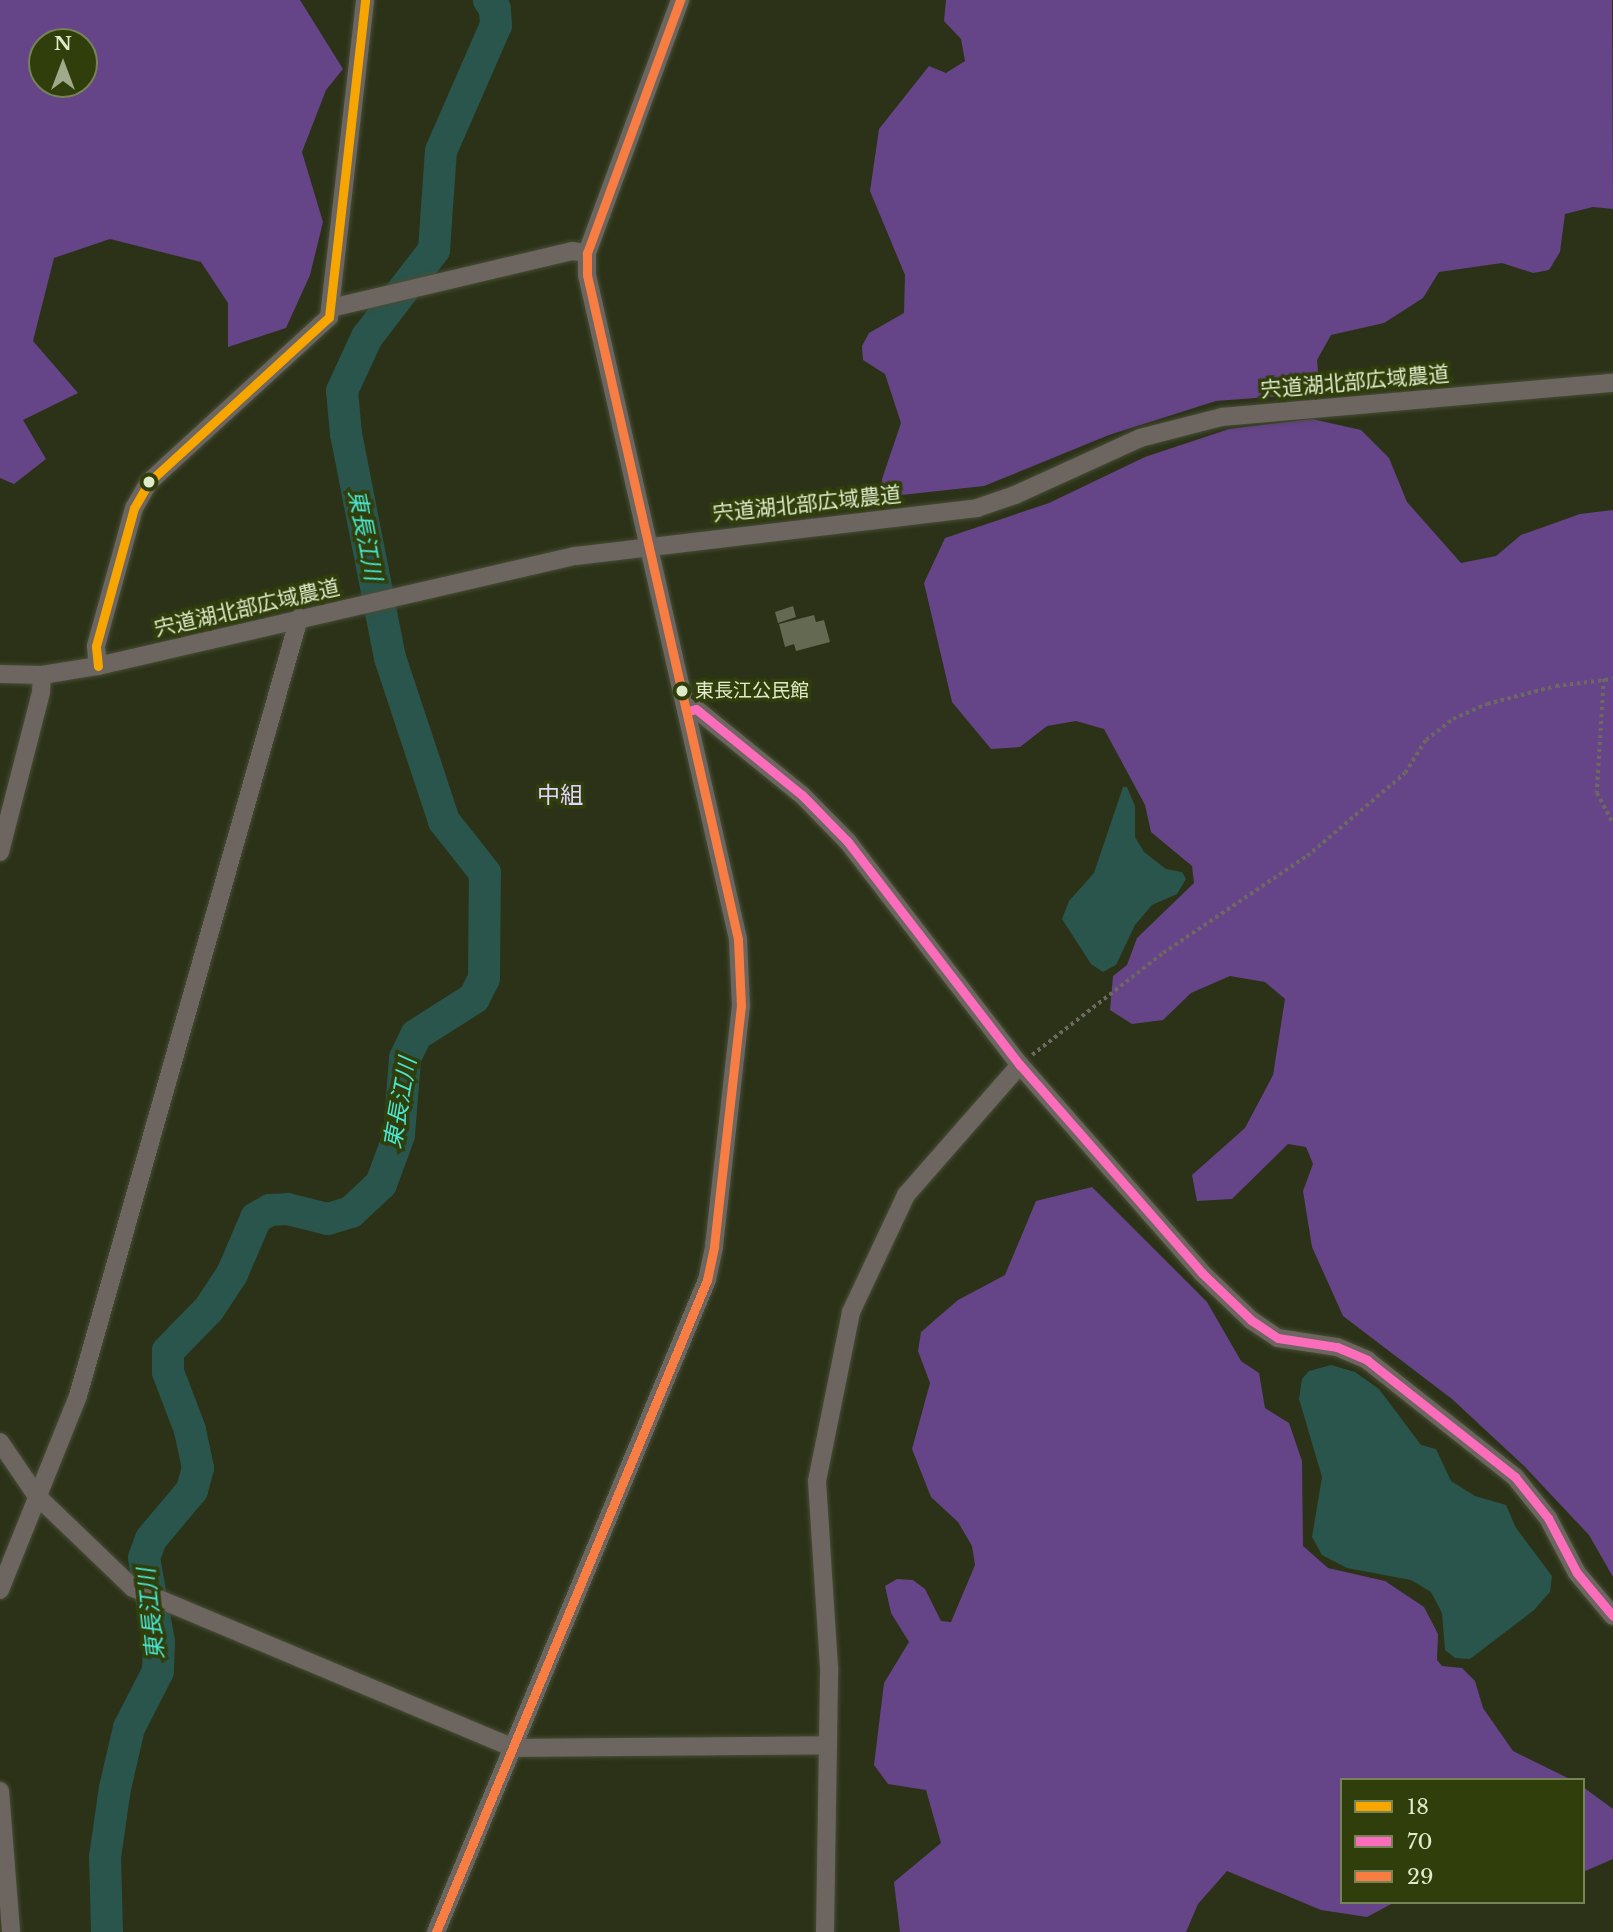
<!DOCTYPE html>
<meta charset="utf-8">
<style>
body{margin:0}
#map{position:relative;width:1613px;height:1932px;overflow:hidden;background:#2b3217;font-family:"Libre Baskerville","Noto Sans JP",serif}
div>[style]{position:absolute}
.forest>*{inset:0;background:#654488}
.water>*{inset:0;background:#29554d}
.river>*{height:32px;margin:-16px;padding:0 16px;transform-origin:16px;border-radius:16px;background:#29554d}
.building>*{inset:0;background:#636a51}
.path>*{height:3.5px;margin-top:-1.75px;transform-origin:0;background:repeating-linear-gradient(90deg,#6d6861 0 3.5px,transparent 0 7px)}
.roads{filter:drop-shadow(0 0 2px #474d36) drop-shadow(0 0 2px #474d36)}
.minor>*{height:18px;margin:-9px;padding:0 9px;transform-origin:9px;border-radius:9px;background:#6d655f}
.bus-1>*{height:9px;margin:-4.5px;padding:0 4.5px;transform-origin:4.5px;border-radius:4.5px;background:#f7a600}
.bus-2>*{height:9px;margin:-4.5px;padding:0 4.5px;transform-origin:4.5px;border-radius:4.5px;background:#fb6dba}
.bus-3>*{height:9px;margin:-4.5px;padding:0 4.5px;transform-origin:4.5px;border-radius:4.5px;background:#f77d43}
.dots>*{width:19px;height:19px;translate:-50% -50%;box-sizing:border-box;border:4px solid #303e0b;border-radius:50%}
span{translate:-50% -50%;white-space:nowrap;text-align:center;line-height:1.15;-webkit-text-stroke:7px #303e0b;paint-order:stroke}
.bus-label{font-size:19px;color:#dfebc9}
.left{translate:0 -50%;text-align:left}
.street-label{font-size:21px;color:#dfebc9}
.water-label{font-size:23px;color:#4be6d3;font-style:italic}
.neighbourhood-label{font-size:23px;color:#e4d3fd}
.legend{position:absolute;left:1340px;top:1778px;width:245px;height:126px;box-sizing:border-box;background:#303e0b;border:2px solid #768357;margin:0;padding:9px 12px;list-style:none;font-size:21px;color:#dfebc9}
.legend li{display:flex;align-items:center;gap:14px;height:35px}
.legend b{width:35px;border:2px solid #768357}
.north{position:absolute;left:28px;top:28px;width:70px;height:70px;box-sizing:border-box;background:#303e0b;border:2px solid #768357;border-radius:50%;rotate:0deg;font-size:19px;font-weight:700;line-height:28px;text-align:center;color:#dfebc9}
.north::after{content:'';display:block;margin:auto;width:24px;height:32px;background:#a0aa8b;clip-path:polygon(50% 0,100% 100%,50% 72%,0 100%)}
</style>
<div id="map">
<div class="forest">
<i style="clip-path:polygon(evenodd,0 0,300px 0,343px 69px,326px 90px,302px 152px,323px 222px,310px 275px,286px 328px,228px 347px,228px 303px,201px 262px,110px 239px,54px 258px,33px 341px,78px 393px,23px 420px,46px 459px,14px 484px,0 478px,0 0,84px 42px,84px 84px,42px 84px,42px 42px,84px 42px)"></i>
<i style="clip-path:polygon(946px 0,1612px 0,1613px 209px,1593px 207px,1565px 214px,1560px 252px,1549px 270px,1533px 273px,1502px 263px,1439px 272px,1423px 298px,1384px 323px,1331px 335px,1317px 360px,1319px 382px,1310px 394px,1216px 401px,1109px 435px,984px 486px,883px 497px,882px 479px,901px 423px,885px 374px,863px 360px,862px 346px,869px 333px,904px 313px,905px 275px,870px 191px,879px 129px,929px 66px,946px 73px,965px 61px,961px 39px,944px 21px)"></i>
<i style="clip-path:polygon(1312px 419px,1361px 430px,1389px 458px,1407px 502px,1461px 563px,1496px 556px,1521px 535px,1580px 514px,1613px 510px,1613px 1577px,1589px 1535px,1524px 1466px,1452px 1399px,1343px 1316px,1312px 1247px,1303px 1191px,1313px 1164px,1306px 1147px,1288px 1144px,1232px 1199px,1197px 1201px,1192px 1175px,1245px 1128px,1273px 1075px,1285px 999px,1265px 982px,1230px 976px,1191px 993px,1163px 1020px,1132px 1024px,1110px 1010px,1113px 976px,1127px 965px,1137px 938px,1194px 883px,1192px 866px,1151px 832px,1145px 805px,1104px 729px,1076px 721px,1047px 726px,1020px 747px,991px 749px,952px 702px,924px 583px,945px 538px,1049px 503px,1145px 457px,1229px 429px)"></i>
<i style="clip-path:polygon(1092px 1187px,1207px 1302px,1241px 1361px,1259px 1373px,1265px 1408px,1289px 1423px,1302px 1461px,1303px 1546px,1328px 1568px,1385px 1581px,1424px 1607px,1438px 1634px,1437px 1660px,1442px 1666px,1462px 1668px,1475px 1681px,1483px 1708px,1513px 1751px,1572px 1780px,1342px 1780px,1342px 1902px,1395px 1902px,1367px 1917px,1321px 1910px,1227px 1871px,1198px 1904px,1186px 1932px,900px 1932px,894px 1882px,941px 1843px,926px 1790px,888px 1784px,874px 1765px,884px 1683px,909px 1642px,891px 1613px,885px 1586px,897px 1579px,913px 1580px,925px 1589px,941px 1621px,951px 1622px,975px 1565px,972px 1546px,958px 1522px,931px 1497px,912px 1449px,930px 1383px,918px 1351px,921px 1332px,958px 1300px,1005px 1275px,1036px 1201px)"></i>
<i style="clip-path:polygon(1583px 1787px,1613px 1809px,1613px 1859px,1583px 1872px)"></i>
</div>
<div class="water">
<i style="clip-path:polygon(1123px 787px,1127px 787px,1135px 806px,1135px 837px,1144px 852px,1166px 869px,1182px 872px,1186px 879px,1177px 894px,1152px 905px,1135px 925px,1116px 965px,1103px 972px,1091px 964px,1062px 919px,1069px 901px,1094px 873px)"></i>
<i style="clip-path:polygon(1331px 1365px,1355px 1372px,1379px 1389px,1421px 1445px,1436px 1449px,1451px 1481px,1475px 1496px,1506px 1505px,1516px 1528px,1552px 1576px,1550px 1592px,1534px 1610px,1470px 1659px,1455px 1658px,1445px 1650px,1442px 1613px,1431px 1592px,1411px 1580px,1347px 1568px,1322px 1555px,1312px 1537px,1322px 1477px,1299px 1399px,1302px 1379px,1309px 1371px)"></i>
</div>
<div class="river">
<i style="left:107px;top:1932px;width:75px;rotate:-91.5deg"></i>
<i style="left:105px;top:1857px;width:70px;rotate:-81.8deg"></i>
<i style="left:115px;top:1788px;width:62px;rotate:-76.9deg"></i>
<i style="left:129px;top:1728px;width:64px;rotate:-63deg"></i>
<i style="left:158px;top:1671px;width:29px;rotate:-88deg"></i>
<i style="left:159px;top:1642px;width:85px;rotate:-100.1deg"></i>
<i style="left:144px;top:1558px;width:20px;rotate:-70deg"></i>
<i style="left:151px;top:1539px;width:64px;rotate:-50.1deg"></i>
<i style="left:192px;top:1490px;width:23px;rotate:-75deg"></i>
<i style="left:198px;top:1468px;width:39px;rotate:-102deg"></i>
<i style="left:190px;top:1430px;width:62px;rotate:-110.8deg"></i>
<i style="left:168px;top:1372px;width:21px;rotate:-90deg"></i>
<i style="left:168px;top:1351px;width:59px;rotate:-45.7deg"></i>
<i style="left:209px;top:1309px;width:42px;rotate:-56.7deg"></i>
<i style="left:232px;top:1274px;width:61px;rotate:-66.8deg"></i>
<i style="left:256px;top:1218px;width:16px;rotate:-30deg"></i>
<i style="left:270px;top:1210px;width:17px;rotate:-3deg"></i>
<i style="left:287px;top:1209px;width:42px;rotate:13.7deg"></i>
<i style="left:328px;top:1219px;width:24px;rotate:-17deg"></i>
<i style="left:351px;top:1212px;width:41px;rotate:-43deg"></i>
<i style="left:381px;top:1184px;width:52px;rotate:-69.8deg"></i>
<i style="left:399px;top:1135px;width:77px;rotate:-85.5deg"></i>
<i style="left:405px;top:1058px;width:25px;rotate:-64deg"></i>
<i style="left:416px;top:1035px;width:69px;rotate:-32.5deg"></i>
<i style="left:474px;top:998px;width:22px;rotate:-63deg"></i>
<i style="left:484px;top:978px;width:105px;rotate:-89.5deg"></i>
<i style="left:485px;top:873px;width:66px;rotate:-128.3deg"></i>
<i style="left:444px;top:821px;width:172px;rotate:-108.3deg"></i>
<i style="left:390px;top:658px;width:228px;rotate:-101.1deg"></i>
<i style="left:346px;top:434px;width:43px;rotate:-95.3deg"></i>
<i style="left:342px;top:391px;width:60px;rotate:-65.2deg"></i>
<i style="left:367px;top:337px;width:110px;rotate:-52.4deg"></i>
<i style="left:434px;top:250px;width:99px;rotate:-86deg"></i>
<i style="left:441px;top:151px;width:137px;rotate:-66.4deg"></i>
<i style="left:496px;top:25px;width:16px;rotate:-94deg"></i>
<i style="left:495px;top:9px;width:11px;rotate:-124deg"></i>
</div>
<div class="building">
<i style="clip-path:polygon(793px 606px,796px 617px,778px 623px,775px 612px)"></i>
<i style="clip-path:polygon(814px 615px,816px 622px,824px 620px,830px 642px,796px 651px,794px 644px,785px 647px,779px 624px)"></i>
</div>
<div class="path">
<i style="left:1604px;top:679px;width:114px;rotate:93.5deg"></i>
<i style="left:1597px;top:793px;width:34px;rotate:62deg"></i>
<i style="left:1032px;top:1055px;width:166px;rotate:-37.9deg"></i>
<i style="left:1163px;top:953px;width:174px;rotate:-34deg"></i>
<i style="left:1307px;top:856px;width:128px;rotate:-40.3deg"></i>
<i style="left:1405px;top:773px;width:39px;rotate:-58deg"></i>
<i style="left:1426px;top:740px;width:34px;rotate:-38deg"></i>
<i style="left:1453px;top:719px;width:37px;rotate:-24deg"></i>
<i style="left:1487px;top:704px;width:71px;rotate:-14.6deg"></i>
<i style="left:1556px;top:686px;width:57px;rotate:-7deg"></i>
</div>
<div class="roads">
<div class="minor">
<i style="left:331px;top:308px;width:248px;rotate:-13.3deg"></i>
<i style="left:572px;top:251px;width:15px;rotate:8deg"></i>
<i style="left:98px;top:666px;width:20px;rotate:-96deg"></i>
<i style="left:96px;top:646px;width:143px;rotate:-74.6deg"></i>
<i style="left:134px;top:508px;width:30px;rotate:-60deg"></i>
<i style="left:149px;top:482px;width:244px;rotate:-42.5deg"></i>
<i style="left:329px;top:317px;width:319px;rotate:-83.5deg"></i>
<i style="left:0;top:674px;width:42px;rotate:1.4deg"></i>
<i style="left:42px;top:675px;width:57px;rotate:-9.1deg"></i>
<i style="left:98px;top:666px;width:490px;rotate:-13deg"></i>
<i style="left:576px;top:556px;width:404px;rotate:-6.8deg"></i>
<i style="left:977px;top:508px;width:40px;rotate:-18.9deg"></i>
<i style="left:1015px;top:495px;width:137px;rotate:-24.5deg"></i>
<i style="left:1140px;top:438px;width:85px;rotate:-14.4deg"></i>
<i style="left:1222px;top:417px;width:392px;rotate:-5deg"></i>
<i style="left:688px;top:711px;width:8px;rotate:-14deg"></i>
<i style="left:696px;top:709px;width:136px;rotate:39.1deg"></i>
<i style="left:802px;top:795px;width:66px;rotate:45.6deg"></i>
<i style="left:848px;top:842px;width:282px;rotate:52.4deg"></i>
<i style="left:1020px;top:1065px;width:276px;rotate:48.8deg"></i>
<i style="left:1202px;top:1273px;width:68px;rotate:43.8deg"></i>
<i style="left:1251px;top:1320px;width:32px;rotate:34deg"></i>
<i style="left:1278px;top:1338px;width:60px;rotate:8.7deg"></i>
<i style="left:1337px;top:1347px;width:33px;rotate:23deg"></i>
<i style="left:1367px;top:1360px;width:189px;rotate:38.3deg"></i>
<i style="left:1515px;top:1477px;width:53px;rotate:51.2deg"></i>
<i style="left:1548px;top:1518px;width:62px;rotate:62.2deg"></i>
<i style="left:1577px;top:1573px;width:56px;rotate:50.1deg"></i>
<i style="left:0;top:852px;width:165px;rotate:-75.6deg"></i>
<i style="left:41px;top:692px;width:17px;rotate:-87deg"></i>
<i style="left:0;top:1442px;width:64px;rotate:55.8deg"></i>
<i style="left:36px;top:1495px;width:134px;rotate:43.8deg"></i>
<i style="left:133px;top:1588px;width:412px;rotate:22.8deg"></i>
<i style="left:513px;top:1748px;width:315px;rotate:-0.5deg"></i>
<i style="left:0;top:1590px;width:209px;rotate:-68.1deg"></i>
<i style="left:78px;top:1396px;width:809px;rotate:-74.14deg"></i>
<i style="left:0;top:1791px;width:141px;rotate:85.5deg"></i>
<i style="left:436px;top:1932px;width:706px;rotate:-67.43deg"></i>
<i style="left:707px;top:1280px;width:35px;rotate:-78deg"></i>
<i style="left:714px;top:1246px;width:242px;rotate:-83.6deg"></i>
<i style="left:741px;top:1006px;width:67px;rotate:-92.6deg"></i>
<i style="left:738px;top:939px;width:681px;rotate:-102.81deg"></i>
<i style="left:587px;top:275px;width:22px;rotate:-90deg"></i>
<i style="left:587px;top:253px;width:270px;rotate:-69.8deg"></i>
<i style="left:825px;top:1932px;width:265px;rotate:-89.1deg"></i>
<i style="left:829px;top:1667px;width:186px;rotate:-93.7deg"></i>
<i style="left:817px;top:1481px;width:172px;rotate:-78.6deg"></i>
<i style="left:851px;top:1312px;width:129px;rotate:-64.8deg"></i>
<i style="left:906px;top:1195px;width:173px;rotate:-48.8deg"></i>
</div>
</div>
<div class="bus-1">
<i style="left:98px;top:666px;width:20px;rotate:-96deg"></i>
<i style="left:96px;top:646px;width:143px;rotate:-74.6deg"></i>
<i style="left:134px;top:508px;width:30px;rotate:-60deg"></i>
<i style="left:149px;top:482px;width:244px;rotate:-42.5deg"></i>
<i style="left:329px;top:317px;width:319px;rotate:-83.5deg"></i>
</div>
<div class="bus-2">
<i style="left:688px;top:711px;width:8px;rotate:-14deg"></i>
<i style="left:696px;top:709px;width:136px;rotate:39.1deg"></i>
<i style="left:802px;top:795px;width:66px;rotate:45.6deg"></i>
<i style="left:848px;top:842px;width:282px;rotate:52.4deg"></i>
<i style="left:1020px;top:1065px;width:276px;rotate:48.8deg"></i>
<i style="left:1202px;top:1273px;width:68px;rotate:43.8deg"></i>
<i style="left:1251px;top:1320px;width:32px;rotate:34deg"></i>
<i style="left:1278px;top:1338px;width:60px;rotate:8.7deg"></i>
<i style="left:1337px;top:1347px;width:33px;rotate:23deg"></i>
<i style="left:1367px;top:1360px;width:189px;rotate:38.3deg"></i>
<i style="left:1515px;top:1477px;width:53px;rotate:51.2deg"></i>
<i style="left:1548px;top:1518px;width:62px;rotate:62.2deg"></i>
<i style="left:1577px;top:1573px;width:56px;rotate:50.1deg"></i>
</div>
<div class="bus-3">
<i style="left:436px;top:1932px;width:706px;rotate:-67.43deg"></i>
<i style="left:707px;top:1280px;width:35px;rotate:-78deg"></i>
<i style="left:714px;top:1246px;width:242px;rotate:-83.6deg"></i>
<i style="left:741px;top:1006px;width:67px;rotate:-92.6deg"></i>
<i style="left:738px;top:939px;width:681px;rotate:-102.81deg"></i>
<i style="left:587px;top:275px;width:22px;rotate:-90deg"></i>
<i style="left:587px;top:253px;width:270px;rotate:-69.8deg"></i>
</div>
<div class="dots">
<i style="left:149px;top:482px;background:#dfebc9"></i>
<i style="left:682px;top:691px;background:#dfebc9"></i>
</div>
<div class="bus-label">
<span class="left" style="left:695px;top:691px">東長江公民館</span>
</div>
<div class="street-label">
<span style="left:1355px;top:382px;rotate:-5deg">宍道湖北部広域農道</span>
<span style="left:807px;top:504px;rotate:-6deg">宍道湖北部広域農道</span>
<span style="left:247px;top:608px;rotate:-13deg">宍道湖北部広域農道</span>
</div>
<div class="water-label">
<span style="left:365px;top:535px;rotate:79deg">東長江川</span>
<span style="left:400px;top:1103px;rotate:-80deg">東長江川</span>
<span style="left:151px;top:1614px;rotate:-96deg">東長江川</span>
</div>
<div class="neighbourhood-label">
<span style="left:560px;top:795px">中組</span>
</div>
<ul class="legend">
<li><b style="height:9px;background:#f7a600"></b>18</li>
<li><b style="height:9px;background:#fb6dba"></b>70</li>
<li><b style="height:9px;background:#f77d43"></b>29</li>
</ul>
<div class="north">N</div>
</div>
